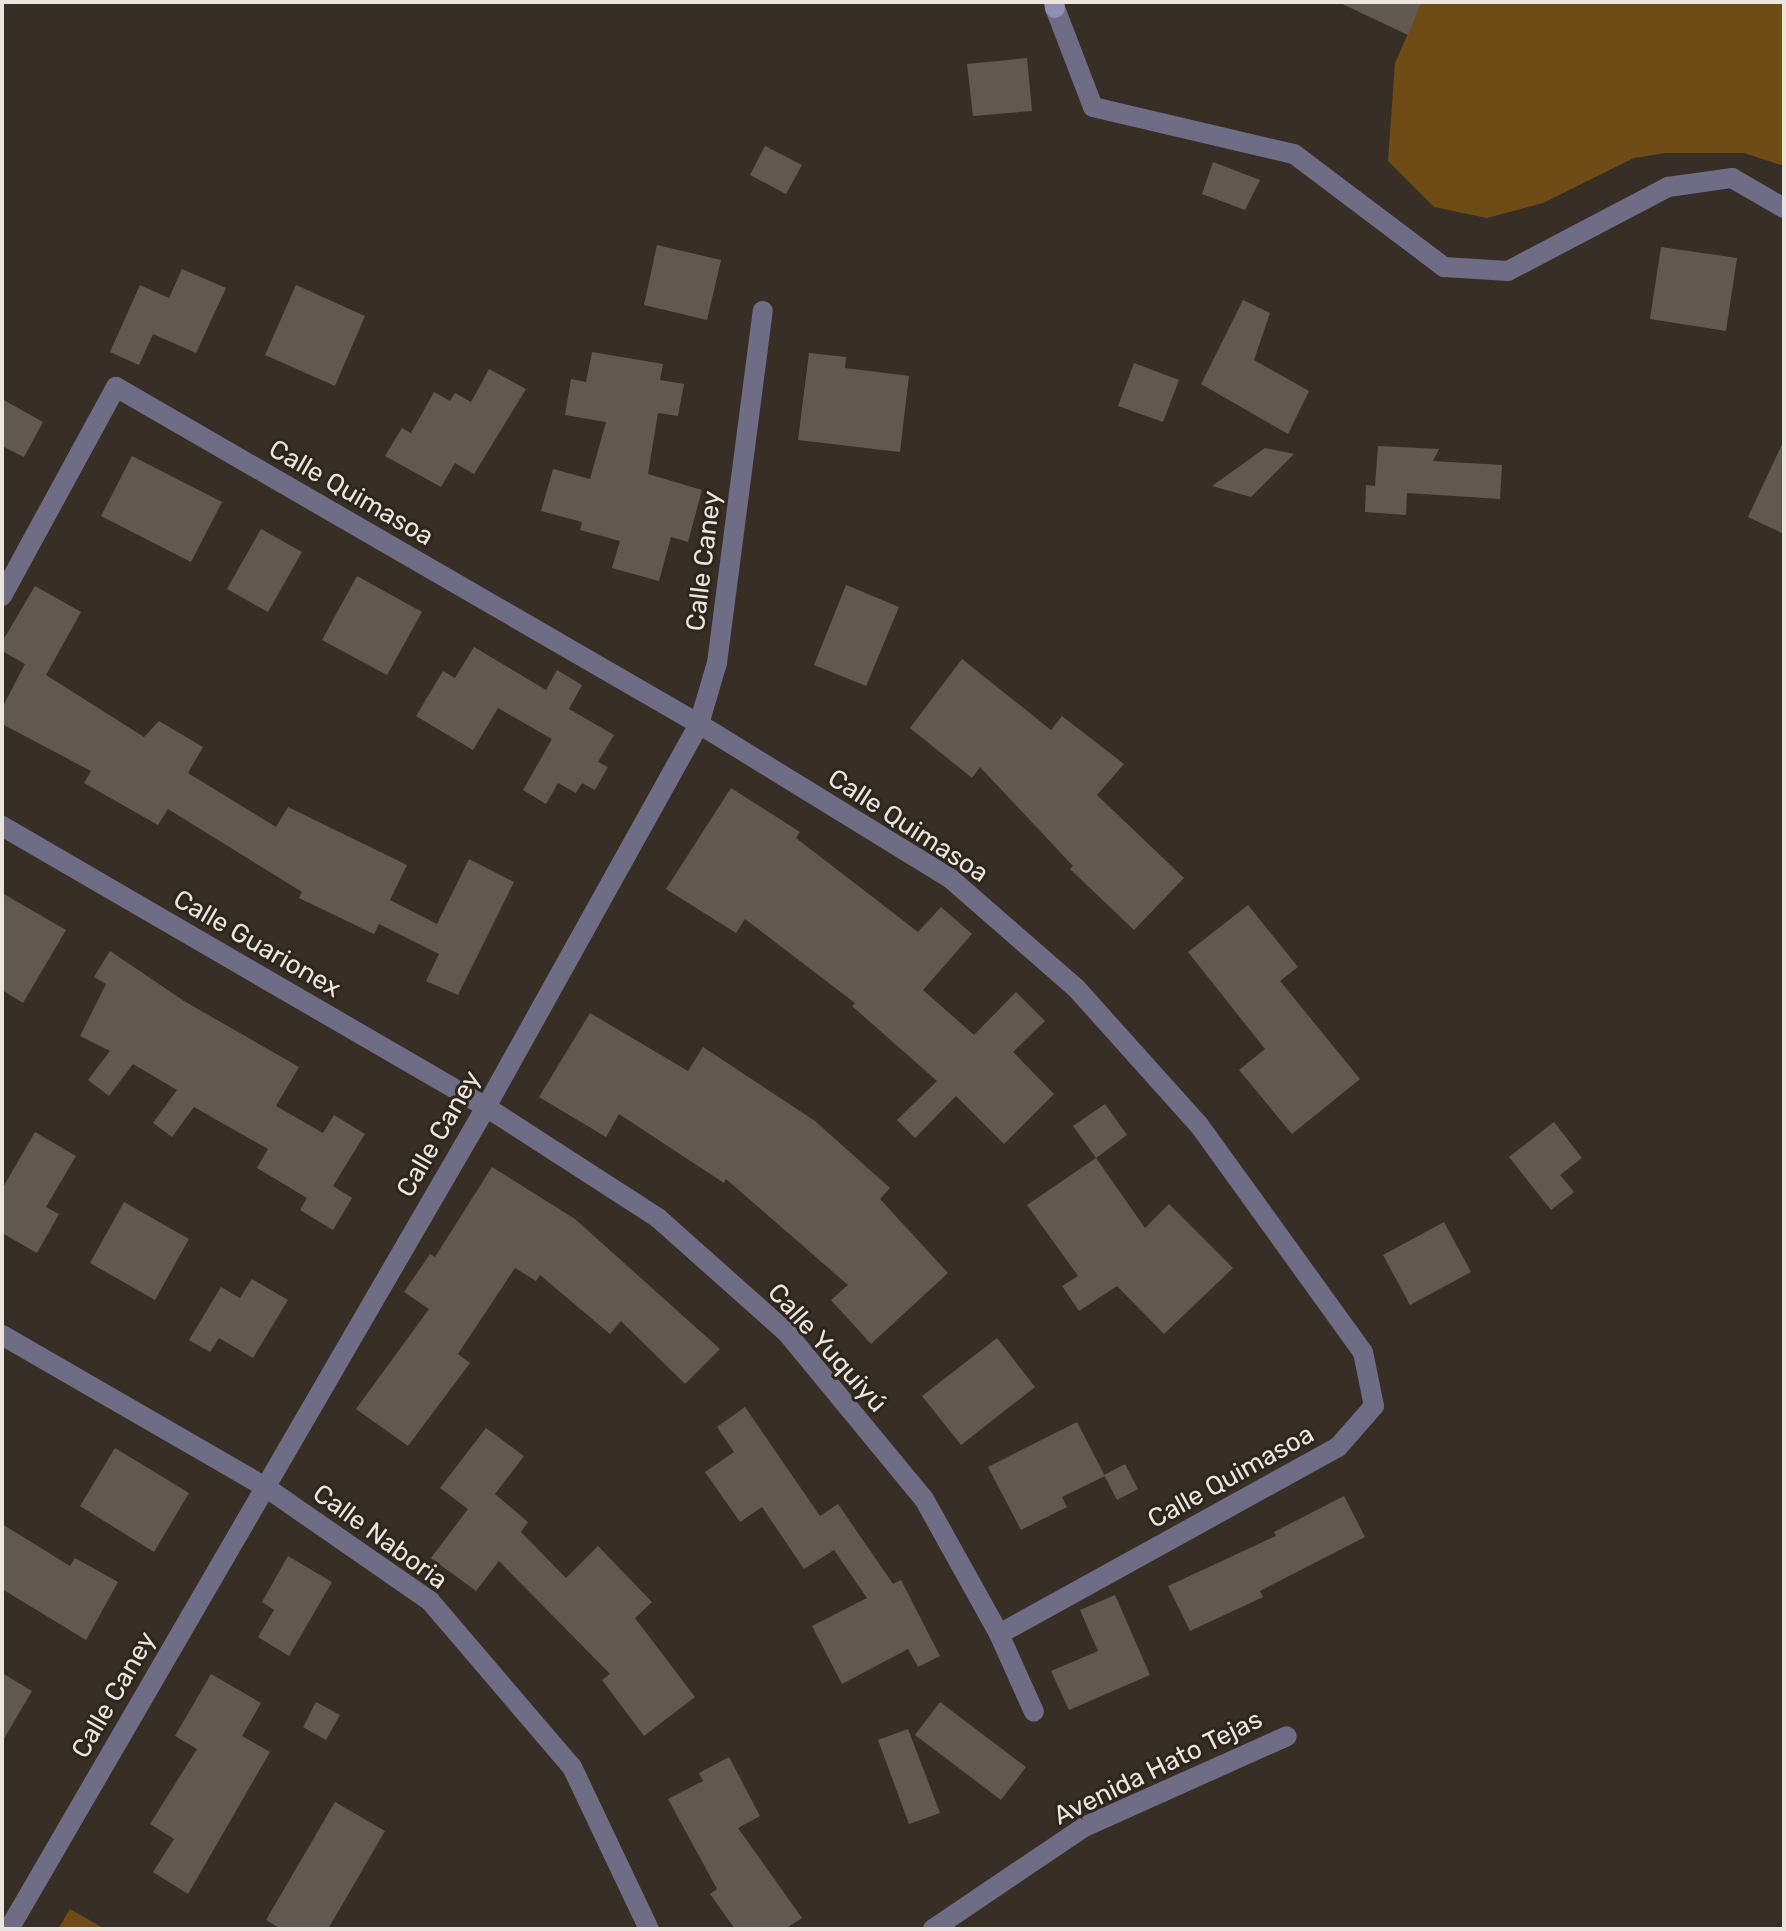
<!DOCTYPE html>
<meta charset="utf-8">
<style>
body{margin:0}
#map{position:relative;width:1786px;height:1931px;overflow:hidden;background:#372f26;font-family:Rubik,sans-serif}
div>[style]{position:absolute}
.green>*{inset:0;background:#6f4b16}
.building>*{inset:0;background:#61594f}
.street>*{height:20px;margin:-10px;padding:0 10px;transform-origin:10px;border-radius:10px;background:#6f6c85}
.secondary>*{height:20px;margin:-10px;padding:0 10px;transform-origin:10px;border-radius:10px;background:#928db5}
span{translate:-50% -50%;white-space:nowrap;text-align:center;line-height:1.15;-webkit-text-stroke:6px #2d261d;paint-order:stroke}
.street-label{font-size:26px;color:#eae5df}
.frame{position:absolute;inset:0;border:4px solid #eae5df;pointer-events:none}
</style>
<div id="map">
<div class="green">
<i style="clip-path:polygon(1422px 2px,1784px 2px,1784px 166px,1744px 153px,1665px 153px,1634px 158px,1543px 203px,1487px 218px,1434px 207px,1388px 161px,1395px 63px)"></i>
<i style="clip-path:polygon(70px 1909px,105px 1929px,58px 1929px)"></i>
</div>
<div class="building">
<i style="clip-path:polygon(1338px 2px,1422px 2px,1408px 35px)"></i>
<i style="clip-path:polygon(1027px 58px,1032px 111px,973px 116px,967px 64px)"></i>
<i style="clip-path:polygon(765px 146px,802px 165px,786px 194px,750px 175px)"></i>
<i style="clip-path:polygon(1213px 162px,1260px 180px,1245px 210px,1202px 194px)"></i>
<i style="clip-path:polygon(657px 245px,721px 260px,707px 320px,644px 305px)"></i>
<i style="clip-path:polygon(1661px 247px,1737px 258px,1726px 331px,1650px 319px)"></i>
<i style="clip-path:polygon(182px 269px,226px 288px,196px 353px,153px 334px,139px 365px,110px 352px,140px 285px,169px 298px)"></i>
<i style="clip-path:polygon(296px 285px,365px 316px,335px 386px,265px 355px)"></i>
<i style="clip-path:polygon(1243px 300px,1270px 313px,1254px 360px,1309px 391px,1288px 434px,1201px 384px)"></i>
<i style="clip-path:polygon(592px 352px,663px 364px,660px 380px,684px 384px,678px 416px,658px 413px,648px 474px,702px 490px,688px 542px,671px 537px,659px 581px,612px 568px,620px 541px,580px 530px,582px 522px,541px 511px,553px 469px,590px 479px,606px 422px,565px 415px,571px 379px,586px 382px)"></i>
<i style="clip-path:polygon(809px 353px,846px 357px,845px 368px,909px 376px,900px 452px,798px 440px)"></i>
<i style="clip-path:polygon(1134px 363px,1179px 380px,1163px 422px,1118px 406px)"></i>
<i style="clip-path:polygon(489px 369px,526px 389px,474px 474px,455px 463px,441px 487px,385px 456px,402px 428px,411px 433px,434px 392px,450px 401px,455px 393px,471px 402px)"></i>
<i style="clip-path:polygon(2px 399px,43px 422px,24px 457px,2px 446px)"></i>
<i style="clip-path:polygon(1784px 440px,1784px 534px,1748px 517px)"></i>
<i style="clip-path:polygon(1378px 446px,1439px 449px,1433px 461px,1502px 465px,1500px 499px,1407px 493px,1406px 515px,1365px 512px,1366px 485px,1375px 486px)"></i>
<i style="clip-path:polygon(1265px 448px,1294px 454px,1251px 497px,1212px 486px)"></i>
<i style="clip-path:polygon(132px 456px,222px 502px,191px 562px,101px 516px)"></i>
<i style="clip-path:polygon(261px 529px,302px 552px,268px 612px,227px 589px)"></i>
<i style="clip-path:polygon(357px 576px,422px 612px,387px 675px,322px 640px)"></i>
<i style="clip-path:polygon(846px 585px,899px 607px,866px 686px,814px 665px)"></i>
<i style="clip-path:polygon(35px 586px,81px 612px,46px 675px,144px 737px,159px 721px,203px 747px,188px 773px,276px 827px,288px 807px,407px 865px,390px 900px,437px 924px,469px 859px,514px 882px,458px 995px,426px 981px,439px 954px,379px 924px,374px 934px,299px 898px,302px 892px,168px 809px,158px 825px,84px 783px,91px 771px,2px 724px,2px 708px,25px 664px,2px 651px,2px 642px)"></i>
<i style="clip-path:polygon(474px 647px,546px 690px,557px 670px,582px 685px,569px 709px,614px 735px,598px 762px,608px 767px,595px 790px,582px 783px,576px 793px,558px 783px,546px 804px,523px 790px,552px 739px,498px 708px,473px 750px,416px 716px,443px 671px,455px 678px)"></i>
<i style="clip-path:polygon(962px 659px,1051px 730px,1062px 716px,1124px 764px,1097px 795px,1184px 878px,1134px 930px,1070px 869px,1073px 866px,980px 767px,972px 778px,910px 728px)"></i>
<i style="clip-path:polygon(731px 788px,800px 832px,796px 838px,918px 932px,941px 907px,972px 934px,923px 990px,974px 1035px,1016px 992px,1045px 1021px,1013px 1052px,1054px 1094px,1004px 1144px,956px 1096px,915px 1138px,897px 1120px,937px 1081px,852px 1006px,855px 1003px,745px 919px,736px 933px,666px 889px)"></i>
<i style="clip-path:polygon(2px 893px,66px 930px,23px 1003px,2px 990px)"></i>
<i style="clip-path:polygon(1248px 905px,1298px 967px,1280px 981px,1360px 1079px,1292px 1134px,1239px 1070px,1265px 1049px,1188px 952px)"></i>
<i style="clip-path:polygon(110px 951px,184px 1001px,299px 1067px,276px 1106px,323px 1133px,334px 1115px,365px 1134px,333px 1186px,352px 1198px,333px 1230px,300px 1210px,307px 1198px,257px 1168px,268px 1149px,194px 1107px,172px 1137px,153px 1123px,177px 1090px,133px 1064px,109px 1096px,88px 1080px,110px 1051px,80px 1036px,106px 984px,94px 977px)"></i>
<i style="clip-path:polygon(590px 1013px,688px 1071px,703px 1047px,815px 1121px,890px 1188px,880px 1199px,948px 1273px,871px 1344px,831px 1300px,848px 1285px,726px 1179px,724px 1183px,619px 1114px,606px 1137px,539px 1097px)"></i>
<i style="clip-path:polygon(1105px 1104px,1127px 1135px,1096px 1158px,1073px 1126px)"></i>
<i style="clip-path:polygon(1554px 1122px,1582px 1158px,1560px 1175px,1574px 1192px,1551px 1210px,1509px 1157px)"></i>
<i style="clip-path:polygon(35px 1132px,76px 1156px,46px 1207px,59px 1214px,37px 1253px,2px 1233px,2px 1189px)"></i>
<i style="clip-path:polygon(1096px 1158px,1145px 1228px,1169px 1204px,1233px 1268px,1164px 1334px,1117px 1286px,1079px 1311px,1062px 1286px,1078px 1276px,1027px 1205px)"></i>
<i style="clip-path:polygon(492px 1167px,575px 1219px,720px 1349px,685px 1384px,621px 1321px,610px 1334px,540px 1275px,536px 1281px,515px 1268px,458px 1354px,470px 1363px,408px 1446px,356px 1409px,429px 1309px,404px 1292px,430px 1254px,435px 1257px)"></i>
<i style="clip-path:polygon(124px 1202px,189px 1239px,155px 1300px,90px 1263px)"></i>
<i style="clip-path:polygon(1444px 1222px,1471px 1272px,1410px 1305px,1383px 1255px)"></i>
<i style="clip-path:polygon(252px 1279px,288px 1300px,253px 1358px,219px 1338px,210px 1352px,189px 1340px,221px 1287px,240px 1298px)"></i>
<i style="clip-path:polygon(997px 1338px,1035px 1387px,961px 1445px,922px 1396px)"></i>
<i style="clip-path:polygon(745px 1407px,820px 1516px,838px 1504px,893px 1584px,901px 1580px,940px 1656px,918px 1667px,908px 1649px,842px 1684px,812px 1626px,867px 1598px,834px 1550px,804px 1569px,762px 1507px,740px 1522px,705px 1472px,734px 1452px,717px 1427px)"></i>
<i style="clip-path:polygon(1077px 1422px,1105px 1476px,1062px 1497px,1067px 1507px,1021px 1530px,988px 1467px)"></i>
<i style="clip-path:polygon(486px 1428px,524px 1456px,495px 1494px,528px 1522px,521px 1532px,566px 1578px,598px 1546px,652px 1602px,635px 1618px,695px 1697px,644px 1736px,602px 1680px,610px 1674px,499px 1561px,476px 1591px,431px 1558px,468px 1509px,440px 1488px)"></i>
<i style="clip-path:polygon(115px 1448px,189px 1493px,154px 1552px,80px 1506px)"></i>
<i style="clip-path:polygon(1125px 1464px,1138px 1489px,1117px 1500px,1104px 1475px)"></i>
<i style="clip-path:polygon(1344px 1496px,1365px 1537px,1260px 1591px,1263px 1597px,1190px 1631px,1168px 1586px,1276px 1536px,1274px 1532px)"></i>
<i style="clip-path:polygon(2px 1524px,70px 1566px,75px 1558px,118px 1582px,86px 1640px,2px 1589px)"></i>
<i style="clip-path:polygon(288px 1556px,332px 1582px,289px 1656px,258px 1637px,274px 1610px,262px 1602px)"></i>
<i style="clip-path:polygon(1115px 1595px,1150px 1675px,1069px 1710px,1051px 1671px,1098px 1651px,1080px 1610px)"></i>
<i style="clip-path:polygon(2px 1673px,32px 1691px,2px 1742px)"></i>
<i style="clip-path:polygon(211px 1674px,261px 1703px,242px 1736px,270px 1752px,188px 1894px,153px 1872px,174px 1839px,150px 1824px,197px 1749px,175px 1736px)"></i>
<i style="clip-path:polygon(316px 1702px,340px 1715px,326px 1740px,303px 1727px)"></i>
<i style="clip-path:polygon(940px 1702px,1026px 1767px,1001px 1800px,915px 1735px)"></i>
<i style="clip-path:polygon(908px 1729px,940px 1813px,909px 1824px,878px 1740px)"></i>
<i style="clip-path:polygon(729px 1757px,760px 1816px,738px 1828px,802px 1918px,785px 1929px,735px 1929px,710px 1894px,717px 1889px,668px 1799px,703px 1781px,699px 1773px)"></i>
<i style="clip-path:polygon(335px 1802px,385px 1831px,328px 1929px,281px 1929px,266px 1920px)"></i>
</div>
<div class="street">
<i style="left:1055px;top:8px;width:106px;rotate:69deg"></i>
<i style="left:1093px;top:107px;width:206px;rotate:13.2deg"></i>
<i style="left:1294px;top:154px;width:188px;rotate:37deg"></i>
<i style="left:1444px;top:267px;width:64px;rotate:3.6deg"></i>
<i style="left:1508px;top:271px;width:181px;rotate:-27.7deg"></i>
<i style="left:1668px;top:187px;width:65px;rotate:-8deg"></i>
<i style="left:1732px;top:178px;width:60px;rotate:30deg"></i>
<i style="left:2px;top:596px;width:238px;rotate:-61.4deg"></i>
<i style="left:116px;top:387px;width:673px;rotate:30.03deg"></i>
<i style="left:699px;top:724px;width:296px;rotate:31.6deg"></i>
<i style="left:951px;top:879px;width:166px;rotate:41.1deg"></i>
<i style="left:1076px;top:988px;width:184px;rotate:48.1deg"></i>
<i style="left:1199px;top:1125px;width:280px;rotate:54.2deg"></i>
<i style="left:1363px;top:1352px;width:55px;rotate:78.5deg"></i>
<i style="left:1374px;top:1406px;width:55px;rotate:131.3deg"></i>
<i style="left:1338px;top:1447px;width:387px;rotate:151.1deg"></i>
<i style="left:2px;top:826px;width:560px;rotate:30.14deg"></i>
<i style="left:486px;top:1107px;width:205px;rotate:32.8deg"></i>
<i style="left:658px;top:1218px;width:173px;rotate:41.7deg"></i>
<i style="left:787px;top:1333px;width:215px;rotate:50.5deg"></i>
<i style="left:924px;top:1499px;width:154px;rotate:60.9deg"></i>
<i style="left:999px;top:1634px;width:85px;rotate:65.8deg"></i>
<i style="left:2px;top:1335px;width:302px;rotate:30deg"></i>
<i style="left:264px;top:1486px;width:202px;rotate:34.7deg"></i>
<i style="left:430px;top:1601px;width:218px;rotate:49.5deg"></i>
<i style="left:572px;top:1767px;width:179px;rotate:64.6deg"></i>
<i style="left:9px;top:1929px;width:950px;rotate:-59.87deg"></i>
<i style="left:486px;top:1107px;width:438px;rotate:-60.9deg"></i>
<i style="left:699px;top:724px;width:64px;rotate:-73.6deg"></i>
<i style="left:717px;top:663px;width:355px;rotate:-82.6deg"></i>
<i style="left:933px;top:1929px;width:182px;rotate:-34deg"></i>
<i style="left:1084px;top:1827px;width:222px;rotate:-24.1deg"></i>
</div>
<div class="secondary">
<i style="left:1054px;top:2px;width:6px;rotate:81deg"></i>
</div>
<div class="street-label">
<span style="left:351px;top:493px;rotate:30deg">Calle Quimasoa</span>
<span style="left:704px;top:561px;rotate:-83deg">Calle Caney</span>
<span style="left:908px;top:826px;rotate:33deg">Calle Quimasoa</span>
<span style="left:257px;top:944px;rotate:30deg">Calle Guarionex</span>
<span style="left:439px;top:1134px;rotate:-60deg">Calle Caney</span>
<span style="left:827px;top:1348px;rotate:48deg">Calle Yuquiyú</span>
<span style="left:1231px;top:1477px;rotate:-29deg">Calle Quimasoa</span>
<span style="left:380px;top:1537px;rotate:36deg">Calle Naboria</span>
<span style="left:114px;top:1695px;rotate:-60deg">Calle Caney</span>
<span style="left:1158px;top:1768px;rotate:-26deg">Avenida Hato Tejas</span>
</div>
<div class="frame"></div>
</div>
